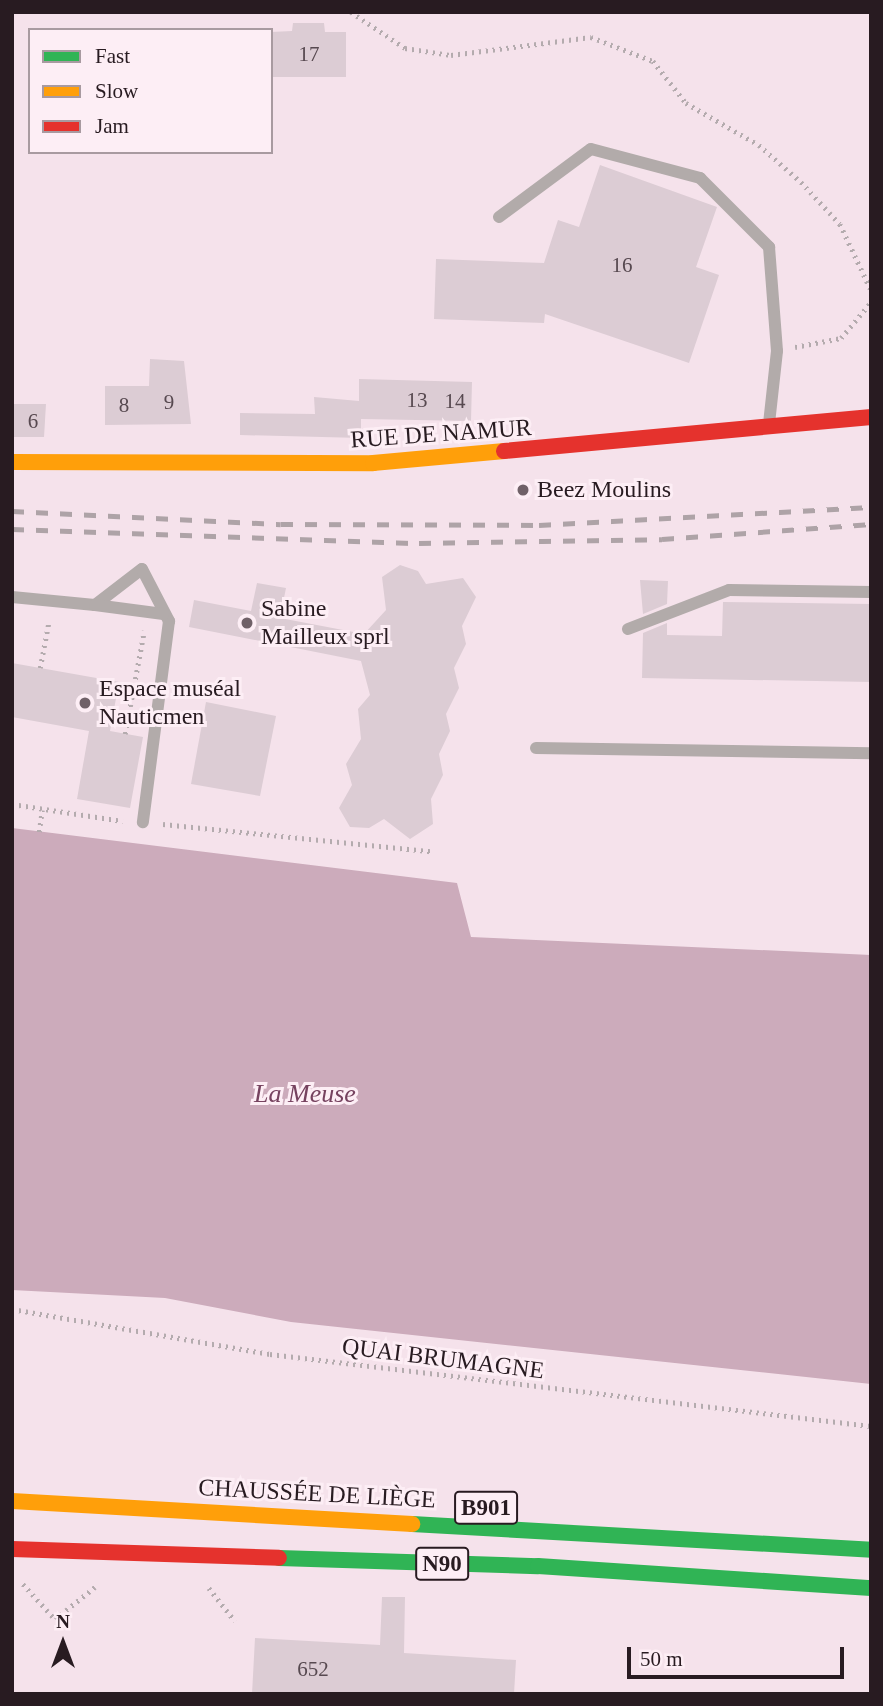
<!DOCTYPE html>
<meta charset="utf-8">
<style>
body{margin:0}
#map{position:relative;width:883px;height:1706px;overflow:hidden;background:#f5e2eb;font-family:"Times New Roman",serif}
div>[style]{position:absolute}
.water>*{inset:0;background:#ccabbb}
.building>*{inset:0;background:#dcccd4}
.path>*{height:4.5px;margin-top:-2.25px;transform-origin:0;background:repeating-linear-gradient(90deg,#b4abae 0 2px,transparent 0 7px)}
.lane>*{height:12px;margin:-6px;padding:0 6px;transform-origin:6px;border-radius:6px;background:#b2abaa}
.fast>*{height:16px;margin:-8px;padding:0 8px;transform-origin:8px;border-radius:8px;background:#30b455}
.slow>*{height:16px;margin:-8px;padding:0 8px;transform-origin:8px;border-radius:8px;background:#ff9f0a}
.jam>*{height:16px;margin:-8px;padding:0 8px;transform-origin:8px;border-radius:8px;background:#e5322d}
.rail>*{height:5px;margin-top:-2.5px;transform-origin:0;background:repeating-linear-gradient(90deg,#aea3a7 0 12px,transparent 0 24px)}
.dots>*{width:19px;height:19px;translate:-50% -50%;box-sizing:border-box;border:4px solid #fdeef5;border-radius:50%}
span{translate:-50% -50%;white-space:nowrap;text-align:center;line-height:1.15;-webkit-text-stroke:6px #fdeef5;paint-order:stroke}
.number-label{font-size:21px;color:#574950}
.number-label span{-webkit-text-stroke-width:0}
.shield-label span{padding:2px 5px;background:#fdeef5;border:2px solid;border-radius:5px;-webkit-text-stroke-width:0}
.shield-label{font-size:23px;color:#281b21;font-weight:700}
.street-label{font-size:24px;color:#281b21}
.poi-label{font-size:24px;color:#281b21}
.left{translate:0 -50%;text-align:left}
.water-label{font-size:26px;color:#76425f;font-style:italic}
.frame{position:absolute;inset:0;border:14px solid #281b21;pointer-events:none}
.legend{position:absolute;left:28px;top:28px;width:245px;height:126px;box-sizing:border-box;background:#fdeef5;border:2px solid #a89aa0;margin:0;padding:9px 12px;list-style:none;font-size:21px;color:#281b21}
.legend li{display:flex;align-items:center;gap:14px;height:35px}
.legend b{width:35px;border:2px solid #a89aa0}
.north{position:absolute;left:28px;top:1608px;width:70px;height:70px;-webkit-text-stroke:5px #fdeef5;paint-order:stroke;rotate:0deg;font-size:19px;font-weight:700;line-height:28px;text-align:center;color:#281b21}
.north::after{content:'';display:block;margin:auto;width:24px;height:32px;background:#281b21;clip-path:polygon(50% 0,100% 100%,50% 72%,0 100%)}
.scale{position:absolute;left:627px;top:1647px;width:217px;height:32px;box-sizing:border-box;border:4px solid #281b21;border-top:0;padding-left:9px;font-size:21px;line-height:24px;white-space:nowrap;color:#281b21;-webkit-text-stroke:5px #fdeef5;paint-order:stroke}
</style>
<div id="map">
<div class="water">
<i style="clip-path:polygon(12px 828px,457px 883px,471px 937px,871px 955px,871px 1384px,291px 1322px,165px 1298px,12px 1290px)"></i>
</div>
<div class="building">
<i style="clip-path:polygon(293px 23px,324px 23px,325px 32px,346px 32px,346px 77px,271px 77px,271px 32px,292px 31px)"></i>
<i style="clip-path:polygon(600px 165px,717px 207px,696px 267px,719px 275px,689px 363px,545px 314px,544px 323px,434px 319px,436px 259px,544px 263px,558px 220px,579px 227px)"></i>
<i style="clip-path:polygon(150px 359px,184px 361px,191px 424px,105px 425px,105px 386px,149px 386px)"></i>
<i style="clip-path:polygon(359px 379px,472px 382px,471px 421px,361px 419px,361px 438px,240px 435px,240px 413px,315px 414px,314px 397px,359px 401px)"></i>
<i style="clip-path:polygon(12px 404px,46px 404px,44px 437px,12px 437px)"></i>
<i style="clip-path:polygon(400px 565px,418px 571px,426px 584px,463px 578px,476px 597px,462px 626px,466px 644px,454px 668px,459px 688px,446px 714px,450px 731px,439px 754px,443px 775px,431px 799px,433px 824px,410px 839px,384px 819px,369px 828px,350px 827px,339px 808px,352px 785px,346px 764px,361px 739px,358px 709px,370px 695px,361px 661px,189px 627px,194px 600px,251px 611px,257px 583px,286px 588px,280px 618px,364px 634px,386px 610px,382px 577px)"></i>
<i style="clip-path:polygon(640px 580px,668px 581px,667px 604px,643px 614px)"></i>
<i style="clip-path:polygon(723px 602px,871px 604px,871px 682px,642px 678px,643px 633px,667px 623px,667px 635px,722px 636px)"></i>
<i style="clip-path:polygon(12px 663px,119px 682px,110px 731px,143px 737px,130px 808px,77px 799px,89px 731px,12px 717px)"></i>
<i style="clip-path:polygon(206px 702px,276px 716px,260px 796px,191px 784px)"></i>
<i style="clip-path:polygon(382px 1597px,405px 1597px,404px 1653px,516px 1660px,514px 1694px,252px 1694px,255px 1638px,380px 1645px)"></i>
</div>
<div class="path">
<i style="left:351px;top:12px;width:65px;rotate:33.7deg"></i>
<i style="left:405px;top:48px;width:47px;rotate:8.7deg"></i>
<i style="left:451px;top:55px;width:141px;rotate:-7.3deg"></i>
<i style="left:591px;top:37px;width:66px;rotate:21.2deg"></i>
<i style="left:653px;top:61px;width:53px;rotate:51.8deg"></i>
<i style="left:686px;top:103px;width:84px;rotate:29.9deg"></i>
<i style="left:759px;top:145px;width:56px;rotate:41.4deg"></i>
<i style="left:801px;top:182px;width:57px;rotate:47.1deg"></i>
<i style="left:840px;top:224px;width:73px;rotate:64.8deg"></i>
<i style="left:795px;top:347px;width:47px;rotate:-11.1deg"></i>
<i style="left:841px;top:338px;width:47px;rotate:-50.2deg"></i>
<i style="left:40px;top:668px;width:48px;rotate:-79.2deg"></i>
<i style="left:125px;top:734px;width:105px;rotate:-79.5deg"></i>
<i style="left:12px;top:804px;width:112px;rotate:8.7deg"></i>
<i style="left:163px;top:824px;width:269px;rotate:5.8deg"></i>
<i style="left:39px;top:832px;width:22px;rotate:-82deg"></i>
<i style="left:12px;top:1309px;width:262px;rotate:9.9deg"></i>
<i style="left:270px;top:1354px;width:605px;rotate:6.83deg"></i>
<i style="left:23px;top:1584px;width:47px;rotate:47.6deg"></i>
<i style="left:55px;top:1619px;width:51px;rotate:-38.7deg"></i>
<i style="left:209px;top:1588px;width:42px;rotate:51.8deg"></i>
</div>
<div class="lane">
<i style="left:499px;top:217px;width:114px;rotate:-36.5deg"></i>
<i style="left:591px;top:149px;width:113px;rotate:14.9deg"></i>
<i style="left:700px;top:178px;width:98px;rotate:45deg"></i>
<i style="left:769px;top:247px;width:104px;rotate:85.6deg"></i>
<i style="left:777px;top:351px;width:73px;rotate:96.3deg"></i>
<i style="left:12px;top:597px;width:83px;rotate:5.5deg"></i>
<i style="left:95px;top:605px;width:59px;rotate:-37.5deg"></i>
<i style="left:142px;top:569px;width:59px;rotate:62.6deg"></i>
<i style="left:169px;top:621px;width:203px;rotate:97.4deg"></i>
<i style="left:95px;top:605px;width:69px;rotate:7.5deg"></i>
<i style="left:628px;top:629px;width:108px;rotate:-21.1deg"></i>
<i style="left:729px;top:590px;width:142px;rotate:0.8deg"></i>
<i style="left:536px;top:748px;width:335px;rotate:0.9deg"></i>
</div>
<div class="fast">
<i style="left:412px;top:1524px;width:460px;rotate:3.2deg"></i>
<i style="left:279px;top:1558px;width:259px;rotate:1.8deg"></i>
<i style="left:538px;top:1566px;width:334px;rotate:3.8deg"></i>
</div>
<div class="slow">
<i style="left:12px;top:462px;width:361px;rotate:0.2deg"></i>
<i style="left:373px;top:463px;width:132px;rotate:-5.2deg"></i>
<i style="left:12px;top:1501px;width:401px;rotate:3.3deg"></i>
</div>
<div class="jam">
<i style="left:504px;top:451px;width:369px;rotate:-5.3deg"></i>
<i style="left:12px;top:1549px;width:267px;rotate:1.9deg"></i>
</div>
<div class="rail">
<i style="left:12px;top:511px;width:269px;rotate:2.8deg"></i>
<i style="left:281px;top:524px;width:258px;rotate:0.2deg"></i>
<i style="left:539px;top:525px;width:332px;rotate:-3.1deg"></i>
<i style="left:12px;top:529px;width:407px;rotate:2deg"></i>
<i style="left:419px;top:543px;width:243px;rotate:-0.9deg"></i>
<i style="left:662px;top:539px;width:210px;rotate:-4.1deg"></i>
</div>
<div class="dots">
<i style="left:523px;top:490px;background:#706168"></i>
<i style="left:247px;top:623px;background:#706168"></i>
<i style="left:85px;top:703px;background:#706168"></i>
</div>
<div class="number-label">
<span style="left:309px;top:54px">17</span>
<span style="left:622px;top:265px">16</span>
<span style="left:417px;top:400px">13</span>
<span style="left:455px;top:401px">14</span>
<span style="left:169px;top:402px">9</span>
<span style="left:124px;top:405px">8</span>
<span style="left:33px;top:421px">6</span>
<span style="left:313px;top:1669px">652</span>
</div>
<div class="shield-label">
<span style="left:486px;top:1508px">B901</span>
<span style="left:442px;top:1564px">N90</span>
</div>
<div class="street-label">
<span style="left:441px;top:434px;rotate:-4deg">RUE DE NAMUR</span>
<span style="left:443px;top:1359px;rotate:7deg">QUAI BRUMAGNE</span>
<span style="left:317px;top:1494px;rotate:3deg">CHAUSSÉE DE LIÈGE</span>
</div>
<div class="poi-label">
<span class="left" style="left:537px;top:490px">Beez Moulins</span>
<span class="left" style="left:261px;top:623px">Sabine<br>Mailleux sprl</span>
<span class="left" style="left:99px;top:703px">Espace muséal<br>Nauticmen</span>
</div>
<div class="water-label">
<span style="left:305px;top:1094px">La Meuse</span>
</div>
<div class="frame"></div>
<ul class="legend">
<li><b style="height:9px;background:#30b455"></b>Fast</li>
<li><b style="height:9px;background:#ff9f0a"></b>Slow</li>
<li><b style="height:9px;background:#e5322d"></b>Jam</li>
</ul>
<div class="north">N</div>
<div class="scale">50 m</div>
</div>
